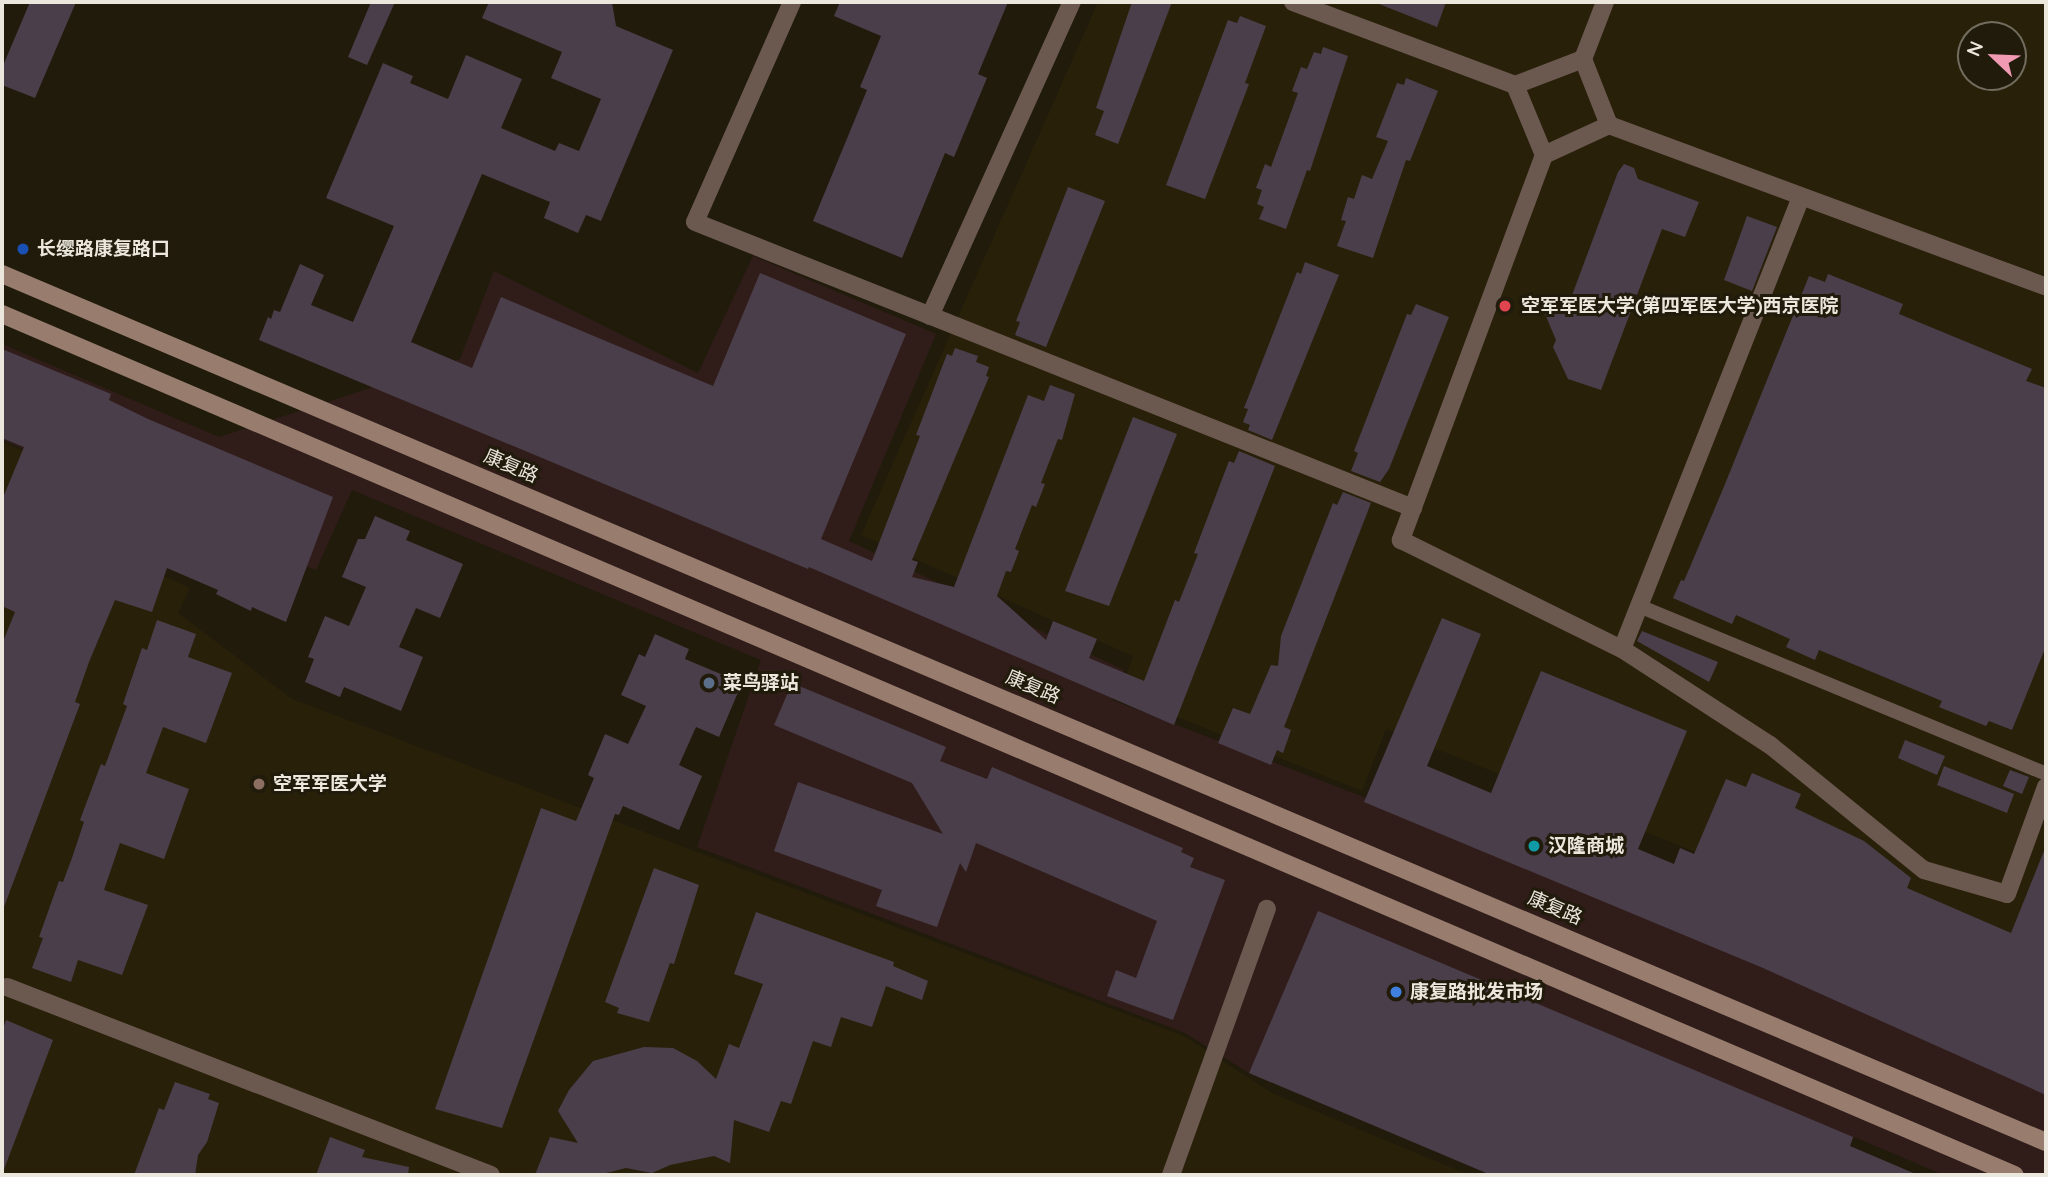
<!DOCTYPE html>
<meta charset="utf-8">
<style>
body{margin:0}
#map{position:relative;width:2048px;height:1177px;overflow:hidden;background:#211b0b;font-family:Quicksand,"Noto Sans SC",sans-serif}
div>[style]{position:absolute}
.commercial>*{inset:0;background:#301d1a}
.built>*{inset:0;background:#29200a}
.building>*{inset:0;background:#4b3e4b}
.service>*{height:14px;margin:-7px;padding:0 7px;transform-origin:7px;border-radius:7px;background:#6b5950}
.minor>*{height:18px;margin:-9px;padding:0 9px;transform-origin:9px;border-radius:9px;background:#6b5950}
.secondary>*{height:18px;margin:-9px;padding:0 9px;transform-origin:9px;border-radius:9px;background:#987d6e}
.dots>*{width:19px;height:19px;translate:-50% -50%;box-sizing:border-box;border:4px solid #211b0b;border-radius:50%}
span{translate:-50% -50%;white-space:nowrap;text-align:center;line-height:1.15;-webkit-text-stroke:6px #211b0b;paint-order:stroke}
.poi-label{font-size:19px;color:#ece7dd;font-weight:700}
.left{translate:0 -50%;text-align:left}
.street-label{font-size:19px;color:#ece7dd}
.frame{position:absolute;inset:0;border:4px solid #ece7dd;pointer-events:none}
.north{position:absolute;left:1957px;top:21px;width:70px;height:70px;box-sizing:border-box;background:#211b0b;border:2px solid #726d5f;border-radius:50%;rotate:293deg;font-size:19px;font-weight:700;line-height:28px;text-align:center;color:#ece7dd}
.north::after{content:'';display:block;margin:auto;width:24px;height:32px;background:#f19ab4;clip-path:polygon(50% 0,100% 100%,50% 72%,0 100%)}
</style>
<div id="map">
<div class="commercial">
<i style="clip-path:polygon(753px 256px,936px 334px,849px 541px,1124px 670px,1112px 700px,1457px 833px,1471px 801px,2046px 1008px,2046px 1175px,1944px 1175px,1854px 1137px,1838px 1175px,1491px 1175px,1249px 1073px,1185px 1033px,697px 847px,761px 660px,352px 490px,316px 570px,2px 440px,2px 344px,219px 437px,460px 359px,494px 271px,698px 373px)"></i>
</div>
<div class="built">
<i style="clip-path:polygon(evenodd,1098px 2px,2046px 2px,2046px 991px,1386px 729px,1362px 791px,1120px 694px,1133px 656px,861px 535px,1098px 2px,1971px 35px,2013px 35px,2013px 77px,1971px 77px,1971px 35px)"></i>
<i style="clip-path:polygon(2px 442px,67px 469px,45px 520px,190px 588px,178px 613px,292px 699px,1184px 1036px,1272px 1093px,1469px 1175px,2px 1175px)"></i>
</div>
<div class="building">
<i style="clip-path:polygon(30px 2px,76px 2px,35px 98px,2px 85px,2px 68px)"></i>
<i style="clip-path:polygon(371px 2px,395px 2px,367px 65px,348px 57px)"></i>
<i style="clip-path:polygon(489px 2px,612px 2px,616px 26px,673px 50px,601px 221px,586px 215px,578px 233px,544px 218px,550px 202px,482px 174px,411px 342px,472px 368px,501px 297px,713px 386px,760px 273px,906px 334px,821px 539px,872px 561px,920px 436px,916px 435px,947px 354px,952px 356px,955px 348px,978px 356px,976px 362px,989px 367px,986px 376px,989px 377px,912px 560px,918px 562px,912px 577px,954px 587px,1028px 395px,1044px 401px,1050px 385px,1075px 394px,1062px 440px,1058px 439px,1041px 483px,1045px 484px,1036px 507px,1032px 505px,1015px 549px,1019px 551px,1011px 572px,1006px 571px,997px 596px,1046px 640px,1053px 621px,1097px 639px,1089px 658px,1144px 681px,1175px 600px,1179px 602px,1198px 554px,1194px 553px,1229px 461px,1234px 463px,1239px 451px,1275px 466px,1174px 725px,809px 567px,808px 569px,259px 340px,268px 317px,271px 319px,274px 310px,280px 312px,300px 264px,324px 275px,311px 305px,353px 322px,394px 226px,326px 198px,383px 63px,413px 76px,410px 83px,448px 99px,466px 55px,522px 79px,501px 128px,555px 151px,559px 143px,579px 151px,601px 99px,551px 78px,562px 52px,482px 18px)"></i>
<i style="clip-path:polygon(840px 2px,1008px 2px,978px 74px,987px 78px,954px 157px,945px 153px,902px 258px,813px 221px,867px 90px,860px 87px,881px 36px,834px 16px)"></i>
<i style="clip-path:polygon(1132px 2px,1172px 2px,1118px 144px,1095px 135px,1104px 111px,1096px 108px)"></i>
<i style="clip-path:polygon(1374px 2px,1446px 2px,1437px 27px)"></i>
<i style="clip-path:polygon(1240px 16px,1266px 26px,1245px 83px,1249px 84px,1205px 199px,1166px 185px,1228px 20px,1237px 23px)"></i>
<i style="clip-path:polygon(1323px 47px,1348px 56px,1310px 171px,1307px 170px,1286px 229px,1259px 219px,1264px 207px,1257px 204px,1262px 190px,1256px 188px,1265px 164px,1271px 167px,1298px 93px,1292px 91px,1301px 67px,1307px 69px,1314px 52px,1321px 54px)"></i>
<i style="clip-path:polygon(1406px 78px,1438px 91px,1410px 161px,1406px 160px,1373px 258px,1337px 246px,1346px 221px,1341px 220px,1348px 197px,1354px 199px,1362px 175px,1372px 179px,1388px 141px,1376px 137px,1397px 83px,1404px 85px)"></i>
<i style="clip-path:polygon(1624px 164px,1634px 168px,1638px 179px,1699px 202px,1685px 237px,1662px 229px,1601px 390px,1568px 379px,1553px 347px,1556px 340px,1537px 295px,1568px 306px,1618px 172px)"></i>
<i style="clip-path:polygon(1068px 187px,1105px 201px,1046px 347px,1015px 335px,1020px 322px,1016px 321px)"></i>
<i style="clip-path:polygon(1747px 216px,1777px 227px,1752px 291px,1724px 280px)"></i>
<i style="clip-path:polygon(1305px 262px,1339px 275px,1272px 440px,1248px 430px,1250px 425px,1243px 422px,1248px 409px,1244px 408px,1297px 272px,1301px 274px)"></i>
<i style="clip-path:polygon(1828px 274px,1903px 304px,1899px 314px,2032px 369px,2026px 381px,2046px 388px,2046px 646px,2012px 730px,1989px 721px,1986px 726px,1939px 707px,1942px 701px,1819px 650px,1815px 660px,1786px 647px,1790px 639px,1736px 615px,1732px 624px,1673px 598px,1681px 580px,1684px 581px,1723px 489px,1809px 276px,1825px 282px)"></i>
<i style="clip-path:polygon(1416px 304px,1449px 317px,1389px 469px,1380px 482px,1351px 471px,1358px 453px,1354px 451px,1407px 314px,1411px 315px)"></i>
<i style="clip-path:polygon(2px 349px,111px 394px,109px 400px,148px 419px,333px 497px,286px 622px,252px 607px,251px 611px,216px 594px,218px 590px,167px 568px,152px 612px,115px 600px,89px 662px,75px 702px,80px 704px,4px 907px,2px 644px,15px 612px,2px 606px,2px 500px,24px 447px,2px 438px)"></i>
<i style="clip-path:polygon(1133px 417px,1177px 434px,1109px 606px,1065px 591px)"></i>
<i style="clip-path:polygon(1343px 492px,1371px 503px,1284px 727px,1291px 730px,1283px 753px,1277px 750px,1271px 765px,1218px 743px,1233px 708px,1250px 714px,1271px 665px,1278px 666px,1281px 636px,1333px 503px,1337px 505px)"></i>
<i style="clip-path:polygon(375px 516px,410px 531px,406px 540px,463px 564px,440px 618px,416px 608px,399px 647px,423px 657px,401px 711px,344px 687px,340px 697px,305px 682px,314px 659px,308px 657px,325px 616px,349px 626px,366px 587px,342px 577px,358px 539px,365px 539px)"></i>
<i style="clip-path:polygon(1442px 618px,1481px 634px,1427px 766px,1491px 793px,1541px 671px,1687px 731px,1638px 849px,1674px 864px,1680px 848px,1694px 854px,1726px 779px,1746px 787px,1752px 773px,1801px 794px,1795px 808px,1864px 841px,1911px 878px,1907px 888px,2011px 933px,2046px 846px,2046px 1095px,1763px 968px,1364px 802px)"></i>
<i style="clip-path:polygon(157px 620px,196px 634px,188px 657px,232px 673px,206px 743px,163px 727px,146px 773px,189px 789px,164px 859px,120px 843px,104px 890px,148px 905px,122px 975px,78px 960px,71px 982px,32px 968px,43px 938px,39px 937px,59px 881px,63px 882px,72px 858px,84px 822px,80px 820px,101px 764px,105px 766px,127px 706px,123px 704px,142px 648px,147px 650px)"></i>
<i style="clip-path:polygon(1642px 631px,1718px 662px,1709px 682px,1637px 641px)"></i>
<i style="clip-path:polygon(655px 634px,689px 649px,685px 659px,742px 683px,719px 737px,696px 727px,679px 765px,702px 776px,679px 830px,623px 806px,619px 815px,615px 814px,502px 1128px,435px 1109px,541px 808px,576px 821px,594px 778px,588px 775px,605px 734px,628px 744px,646px 706px,621px 695px,639px 654px,645px 657px)"></i>
<i style="clip-path:polygon(792px 683px,946px 747px,940px 761px,987px 779px,992px 767px,1183px 848px,1181px 852px,1194px 858px,1190px 867px,1225px 880px,1173px 1020px,1107px 996px,1116px 970px,1136px 978px,1157px 921px,976px 843px,966px 872px,960px 863px,937px 927px,876px 906px,882px 890px,774px 851px,798px 782px,943px 834px,912px 783px,774px 725px)"></i>
<i style="clip-path:polygon(1905px 740px,1945px 756px,1937px 775px,1898px 758px)"></i>
<i style="clip-path:polygon(1944px 766px,2014px 794px,2007px 813px,1937px 785px)"></i>
<i style="clip-path:polygon(2010px 770px,2029px 777px,2022px 794px,2003px 786px)"></i>
<i style="clip-path:polygon(654px 868px,699px 885px,674px 964px,670px 963px,649px 1022px,617px 1013px,619px 1008px,605px 1002px)"></i>
<i style="clip-path:polygon(1318px 911px,1853px 1137px,1850px 1146px,1918px 1175px,1491px 1175px,1249px 1073px)"></i>
<i style="clip-path:polygon(756px 912px,894px 962px,893px 966px,928px 981px,922px 1000px,886px 986px,872px 1027px,841px 1017px,831px 1047px,813px 1041px,791px 1104px,781px 1101px,769px 1132px,734px 1120px,730px 1163px,714px 1156px,670px 1165px,652px 1173px,626px 1168px,598px 1175px,535px 1175px,550px 1137px,578px 1143px,558px 1111px,569px 1090px,593px 1061px,644px 1047px,673px 1048px,697px 1061px,716px 1079px,729px 1044px,739px 1048px,763px 984px,734px 974px)"></i>
<i style="clip-path:polygon(6px 1020px,53px 1040px,3px 1172px,2px 1032px)"></i>
<i style="clip-path:polygon(175px 1082px,210px 1094px,208px 1099px,219px 1103px,207px 1142px,198px 1155px,195px 1175px,134px 1175px,159px 1108px,164px 1110px)"></i>
<i style="clip-path:polygon(330px 1137px,365px 1150px,362px 1157px,409px 1167px,408px 1175px,316px 1175px)"></i>
</div>
<div class="service">
<i style="left:1639px;top:606px;width:440px;rotate:22.4deg"></i>
</div>
<div class="minor">
<i style="left:792px;top:2px;width:240px;rotate:113.8deg"></i>
<i style="left:695px;top:222px;width:773px;rotate:21.72deg"></i>
<i style="left:1293px;top:2px;width:237px;rotate:20.5deg"></i>
<i style="left:1583px;top:59px;width:61px;rotate:-68.9deg"></i>
<i style="left:1609px;top:125px;width:71px;rotate:-111.5deg"></i>
<i style="left:1583px;top:59px;width:73px;rotate:159.1deg"></i>
<i style="left:1515px;top:85px;width:76px;rotate:67.5deg"></i>
<i style="left:1544px;top:155px;width:72px;rotate:-24.8deg"></i>
<i style="left:1609px;top:125px;width:466px;rotate:20.3deg"></i>
<i style="left:1544px;top:155px;width:411px;rotate:110.4deg"></i>
<i style="left:1401px;top:540px;width:246px;rotate:26.3deg"></i>
<i style="left:1801px;top:197px;width:486px;rotate:111.6deg"></i>
<i style="left:1622px;top:649px;width:176px;rotate:33deg"></i>
<i style="left:1770px;top:745px;width:198px;rotate:39.1deg"></i>
<i style="left:1924px;top:870px;width:86px;rotate:16.1deg"></i>
<i style="left:2007px;top:894px;width:114px;rotate:-70deg"></i>
<i style="left:930px;top:316px;width:345px;rotate:-65.7deg"></i>
<i style="left:7px;top:987px;width:519px;rotate:21.23deg"></i>
<i style="left:1171px;top:1175px;width:283px;rotate:-70.2deg"></i>
</div>
<div class="secondary">
<i style="left:2px;top:274px;width:2221px;rotate:23.01deg"></i>
<i style="left:2px;top:314px;width:2189px;rotate:23.16deg"></i>
</div>
<div class="dots">
<i style="left:23px;top:249px;background:#1a4fb4"></i>
<i style="left:1505px;top:306px;background:#e0444e"></i>
<i style="left:709px;top:683px;background:#5c6f8a"></i>
<i style="left:259px;top:784px;background:#8d6e63"></i>
<i style="left:1534px;top:846px;background:#0f9aa8"></i>
<i style="left:1396px;top:992px;background:#3f7fe0"></i>
</div>
<div class="poi-label">
<span class="left" style="left:37px;top:249px">长缨路康复路口</span>
<span class="left" style="left:1521px;top:306px">空军军医大学(第四军医大学)西京医院</span>
<span class="left" style="left:723px;top:683px">菜鸟驿站</span>
<span class="left" style="left:273px;top:784px">空军军医大学</span>
<span class="left" style="left:1548px;top:846px">汉隆商城</span>
<span class="left" style="left:1410px;top:992px">康复路批发市场</span>
</div>
<div class="street-label">
<span style="left:511px;top:466px;rotate:23deg">康复路</span>
<span style="left:1033px;top:687px;rotate:23deg">康复路</span>
<span style="left:1555px;top:908px;rotate:23deg">康复路</span>
</div>
<div class="frame"></div>
<div class="north">N</div>
</div>
